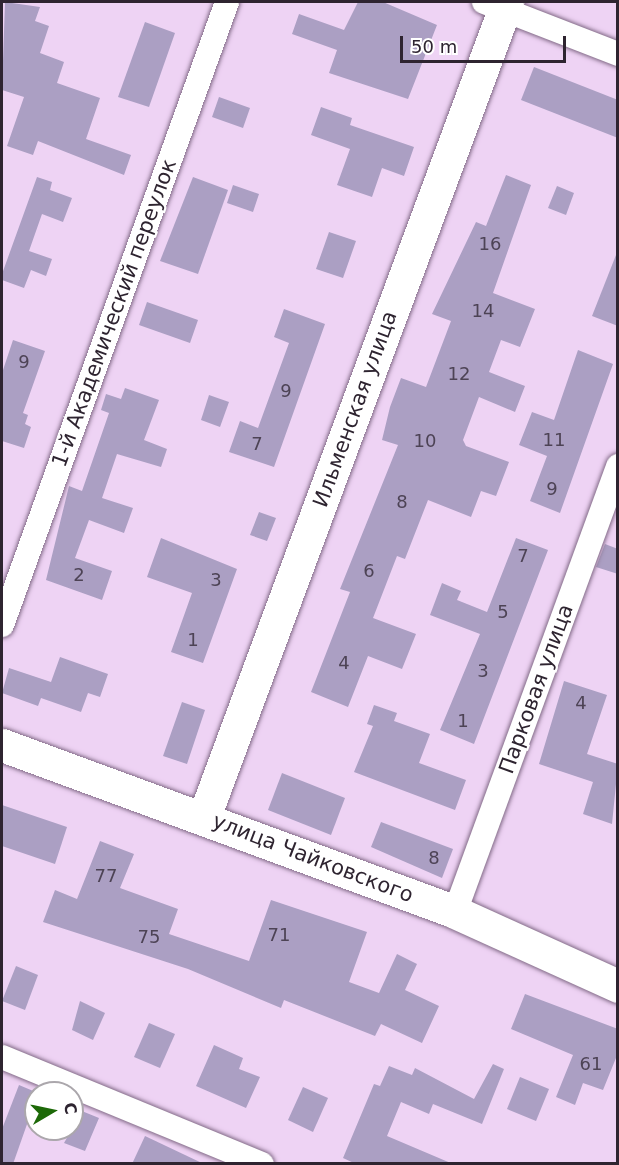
<!DOCTYPE html>
<meta charset="utf-8">
<style>
body{margin:0}
#map{position:relative;width:619px;height:1165px;overflow:hidden;background:#eed3f4;font-family:"DejaVu Sans",sans-serif}
div>[style]{position:absolute}
.building>*{inset:0;background:#ab9fc3}
.roads{filter:drop-shadow(0 0 2px #826a87) drop-shadow(0 0 2px #826a87)}
.street>*{height:24px;margin:-12px;padding:0 12px;transform-origin:12px;border-radius:12px;background:#fff}
.secondary>*{height:33px;margin:-16.5px;padding:0 16.5px;transform-origin:16.5px;border-radius:16.5px;background:#fff}
span{translate:-50% -50%;white-space:nowrap;text-align:center;line-height:1.15;-webkit-text-stroke:4.5px #fff;paint-order:stroke}
.number-label{font-size:18px;color:#4d4355}
.number-label span{-webkit-text-stroke-width:0}
.street-label{font-size:21px;color:#2e2430}
.frame{position:absolute;inset:0;border:3px solid #2e2430;pointer-events:none}
.north{position:absolute;left:24px;top:1081px;width:60px;height:60px;box-sizing:border-box;background:#fff;border:2px solid #aba7ac;border-radius:50%;rotate:81deg;font-size:16px;font-weight:700;line-height:24px;text-align:center;color:#2e2430}
.north::after{content:'';display:block;margin:auto;width:21px;height:27px;background:#1d6908;clip-path:polygon(50% 0,100% 100%,50% 72%,0 100%)}
.scale{position:absolute;left:400px;top:36px;width:166px;height:27px;box-sizing:border-box;border:3px solid #2e2430;border-top:0;padding-left:8px;font-size:18px;line-height:21px;white-space:nowrap;color:#2e2430;-webkit-text-stroke:4px #fff;paint-order:stroke}
</style>
<div id="map">
<div class="building">
<i style="clip-path:polygon(5px 2px,40px 7px,35px 21px,49px 26px,40px 53px,64px 62px,57px 83px,100px 98px,86px 139px,131px 155px,124px 175px,38px 141px,33px 155px,7px 146px,24px 97px,2px 90px)"></i>
<i style="clip-path:polygon(358px 2px,383px 2px,437px 25px,408px 99px,329px 73px,337px 50px,292px 34px,299px 14px,344px 30px)"></i>
<i style="clip-path:polygon(145px 22px,175px 33px,149px 107px,118px 97px)"></i>
<i style="clip-path:polygon(534px 67px,618px 100px,618px 138px,521px 100px)"></i>
<i style="clip-path:polygon(219px 97px,250px 108px,243px 128px,212px 117px)"></i>
<i style="clip-path:polygon(321px 107px,352px 118px,350px 125px,414px 147px,404px 176px,382px 168px,372px 197px,337px 185px,350px 149px,311px 135px)"></i>
<i style="clip-path:polygon(506px 175px,531px 185px,493px 293px,535px 309px,520px 347px,501px 340px,489px 372px,525px 386px,515px 412px,479px 397px,463px 440px,466px 446px,509px 462px,496px 496px,481px 491px,471px 517px,428px 500px,405px 559px,397px 556px,373px 618px,416px 634px,402px 669px,368px 656px,348px 707px,311px 692px,350px 592px,340px 589px,398px 445px,382px 440px,390px 407px,401px 378px,426px 387px,451px 321px,432px 314px,476px 222px,486px 226px)"></i>
<i style="clip-path:polygon(37px 177px,52px 182px,50px 190px,72px 198px,63px 222px,42px 214px,29px 251px,52px 259px,46px 276px,31px 270px,24px 288px,2px 280px,2px 274px)"></i>
<i style="clip-path:polygon(193px 177px,228px 190px,198px 274px,160px 261px)"></i>
<i style="clip-path:polygon(233px 185px,259px 194px,253px 212px,227px 203px)"></i>
<i style="clip-path:polygon(557px 186px,574px 193px,566px 215px,548px 208px)"></i>
<i style="clip-path:polygon(329px 232px,356px 241px,343px 278px,316px 269px)"></i>
<i style="clip-path:polygon(616px 255px,618px 255px,618px 326px,592px 316px)"></i>
<i style="clip-path:polygon(147px 302px,198px 320px,190px 343px,139px 325px)"></i>
<i style="clip-path:polygon(284px 309px,325px 324px,274px 467px,229px 452px,240px 421px,258px 428px,289px 343px,274px 337px)"></i>
<i style="clip-path:polygon(13px 340px,45px 351px,23px 413px,28px 415px,25px 424px,31px 427px,24px 448px,2px 441px,2px 373px)"></i>
<i style="clip-path:polygon(578px 350px,613px 364px,560px 513px,530px 501px,547px 456px,519px 445px,532px 412px,554px 420px)"></i>
<i style="clip-path:polygon(125px 388px,159px 400px,144px 440px,167px 449px,161px 467px,117px 454px,102px 498px,133px 508px,124px 533px,89px 520px,75px 558px,112px 571px,102px 600px,46px 580px,69px 486px,82px 491px,109px 413px,101px 410px,106px 394px,121px 399px)"></i>
<i style="clip-path:polygon(209px 395px,229px 402px,220px 427px,201px 420px)"></i>
<i style="clip-path:polygon(259px 512px,276px 518px,267px 541px,250px 535px)"></i>
<i style="clip-path:polygon(161px 538px,237px 569px,203px 663px,171px 652px,192px 593px,147px 577px)"></i>
<i style="clip-path:polygon(516px 538px,548px 550px,474px 744px,440px 730px,480px 634px,430px 615px,442px 583px,461px 591px,457px 600px,487px 612px)"></i>
<i style="clip-path:polygon(605px 544px,618px 549px,618px 574px,596px 567px)"></i>
<i style="clip-path:polygon(60px 657px,108px 674px,100px 697px,88px 693px,81px 712px,41px 698px,38px 706px,2px 693px,9px 668px,51px 682px)"></i>
<i style="clip-path:polygon(564px 681px,607px 695px,587px 754px,618px 764px,612px 824px,583px 814px,593px 782px,539px 764px)"></i>
<i style="clip-path:polygon(182px 702px,205px 710px,187px 764px,163px 756px)"></i>
<i style="clip-path:polygon(374px 705px,397px 713px,394px 721px,430px 734px,419px 763px,466px 780px,455px 810px,354px 772px,373px 726px,367px 724px)"></i>
<i style="clip-path:polygon(282px 773px,345px 798px,331px 835px,268px 810px)"></i>
<i style="clip-path:polygon(2px 805px,67px 827px,55px 864px,2px 846px)"></i>
<i style="clip-path:polygon(381px 822px,453px 849px,442px 878px,371px 847px)"></i>
<i style="clip-path:polygon(100px 841px,134px 854px,120px 888px,178px 909px,169px 934px,249px 961px,271px 900px,367px 932px,349px 982px,379px 993px,397px 954px,417px 964px,405px 990px,439px 1006px,422px 1043px,381px 1024px,375px 1036px,284px 1000px,281px 1008px,188px 969px,43px 922px,55px 890px,77px 899px)"></i>
<i style="clip-path:polygon(16px 966px,38px 975px,25px 1010px,2px 1001px)"></i>
<i style="clip-path:polygon(525px 994px,618px 1029px,618px 1053px,603px 1090px,583px 1083px,575px 1105px,556px 1097px,573px 1055px,511px 1029px)"></i>
<i style="clip-path:polygon(80px 1001px,105px 1013px,93px 1040px,72px 1030px)"></i>
<i style="clip-path:polygon(149px 1023px,175px 1034px,160px 1068px,134px 1057px)"></i>
<i style="clip-path:polygon(214px 1045px,243px 1058px,239px 1069px,260px 1077px,246px 1108px,196px 1086px)"></i>
<i style="clip-path:polygon(493px 1064px,504px 1069px,482px 1124px,433px 1104px,429px 1114px,401px 1102px,387px 1136px,453px 1164px,356px 1164px,343px 1158px,374px 1084px,380px 1086px,389px 1066px,412px 1075px,415px 1068px,474px 1099px)"></i>
<i style="clip-path:polygon(520px 1077px,549px 1089px,536px 1121px,507px 1109px)"></i>
<i style="clip-path:polygon(19px 1085px,38px 1093px,13px 1164px,2px 1164px,2px 1129px)"></i>
<i style="clip-path:polygon(303px 1087px,328px 1098px,313px 1132px,288px 1120px)"></i>
<i style="clip-path:polygon(72px 1107px,99px 1118px,85px 1151px,64px 1143px,72px 1129px)"></i>
<i style="clip-path:polygon(145px 1136px,204px 1164px,132px 1164px)"></i>
</div>
<div class="roads">
<div class="street">
<i style="left:484px;top:2px;width:144px;rotate:21.2deg"></i>
<i style="left:2px;top:625px;width:662px;rotate:-70.14deg"></i>
<i style="left:455px;top:912px;width:475px;rotate:-69.9deg"></i>
<i style="left:2px;top:1057px;width:281px;rotate:22.4deg"></i>
</div>
<div class="secondary">
<i style="left:2px;top:745px;width:483px;rotate:20.2deg"></i>
<i style="left:455px;top:912px;width:179px;rotate:24.4deg"></i>
<i style="left:204px;top:817px;width:870px;rotate:-69.61deg"></i>
</div>
</div>
<div class="number-label">
<span style="left:490px;top:244px">16</span>
<span style="left:483px;top:311px">14</span>
<span style="left:24px;top:362px">9</span>
<span style="left:459px;top:374px">12</span>
<span style="left:286px;top:391px">9</span>
<span style="left:554px;top:440px">11</span>
<span style="left:425px;top:441px">10</span>
<span style="left:257px;top:444px">7</span>
<span style="left:552px;top:489px">9</span>
<span style="left:402px;top:502px">8</span>
<span style="left:523px;top:556px">7</span>
<span style="left:369px;top:571px">6</span>
<span style="left:79px;top:575px">2</span>
<span style="left:216px;top:580px">3</span>
<span style="left:503px;top:612px">5</span>
<span style="left:193px;top:640px">1</span>
<span style="left:344px;top:663px">4</span>
<span style="left:483px;top:671px">3</span>
<span style="left:581px;top:703px">4</span>
<span style="left:463px;top:721px">1</span>
<span style="left:434px;top:858px">8</span>
<span style="left:106px;top:876px">77</span>
<span style="left:279px;top:935px">71</span>
<span style="left:149px;top:937px">75</span>
<span style="left:591px;top:1064px">61</span>
</div>
<div class="street-label">
<span style="left:114px;top:313px;rotate:-70deg">1-й Академический переулок</span>
<span style="left:355px;top:409px;rotate:-70deg">Ильменская улица</span>
<span style="left:536px;top:689px;rotate:-70deg">Парковая улица</span>
<span style="left:313px;top:858px;rotate:21deg">улица Чайковского</span>
</div>
<div class="frame"></div>
<div class="north">С</div>
<div class="scale">50 m</div>
</div>
